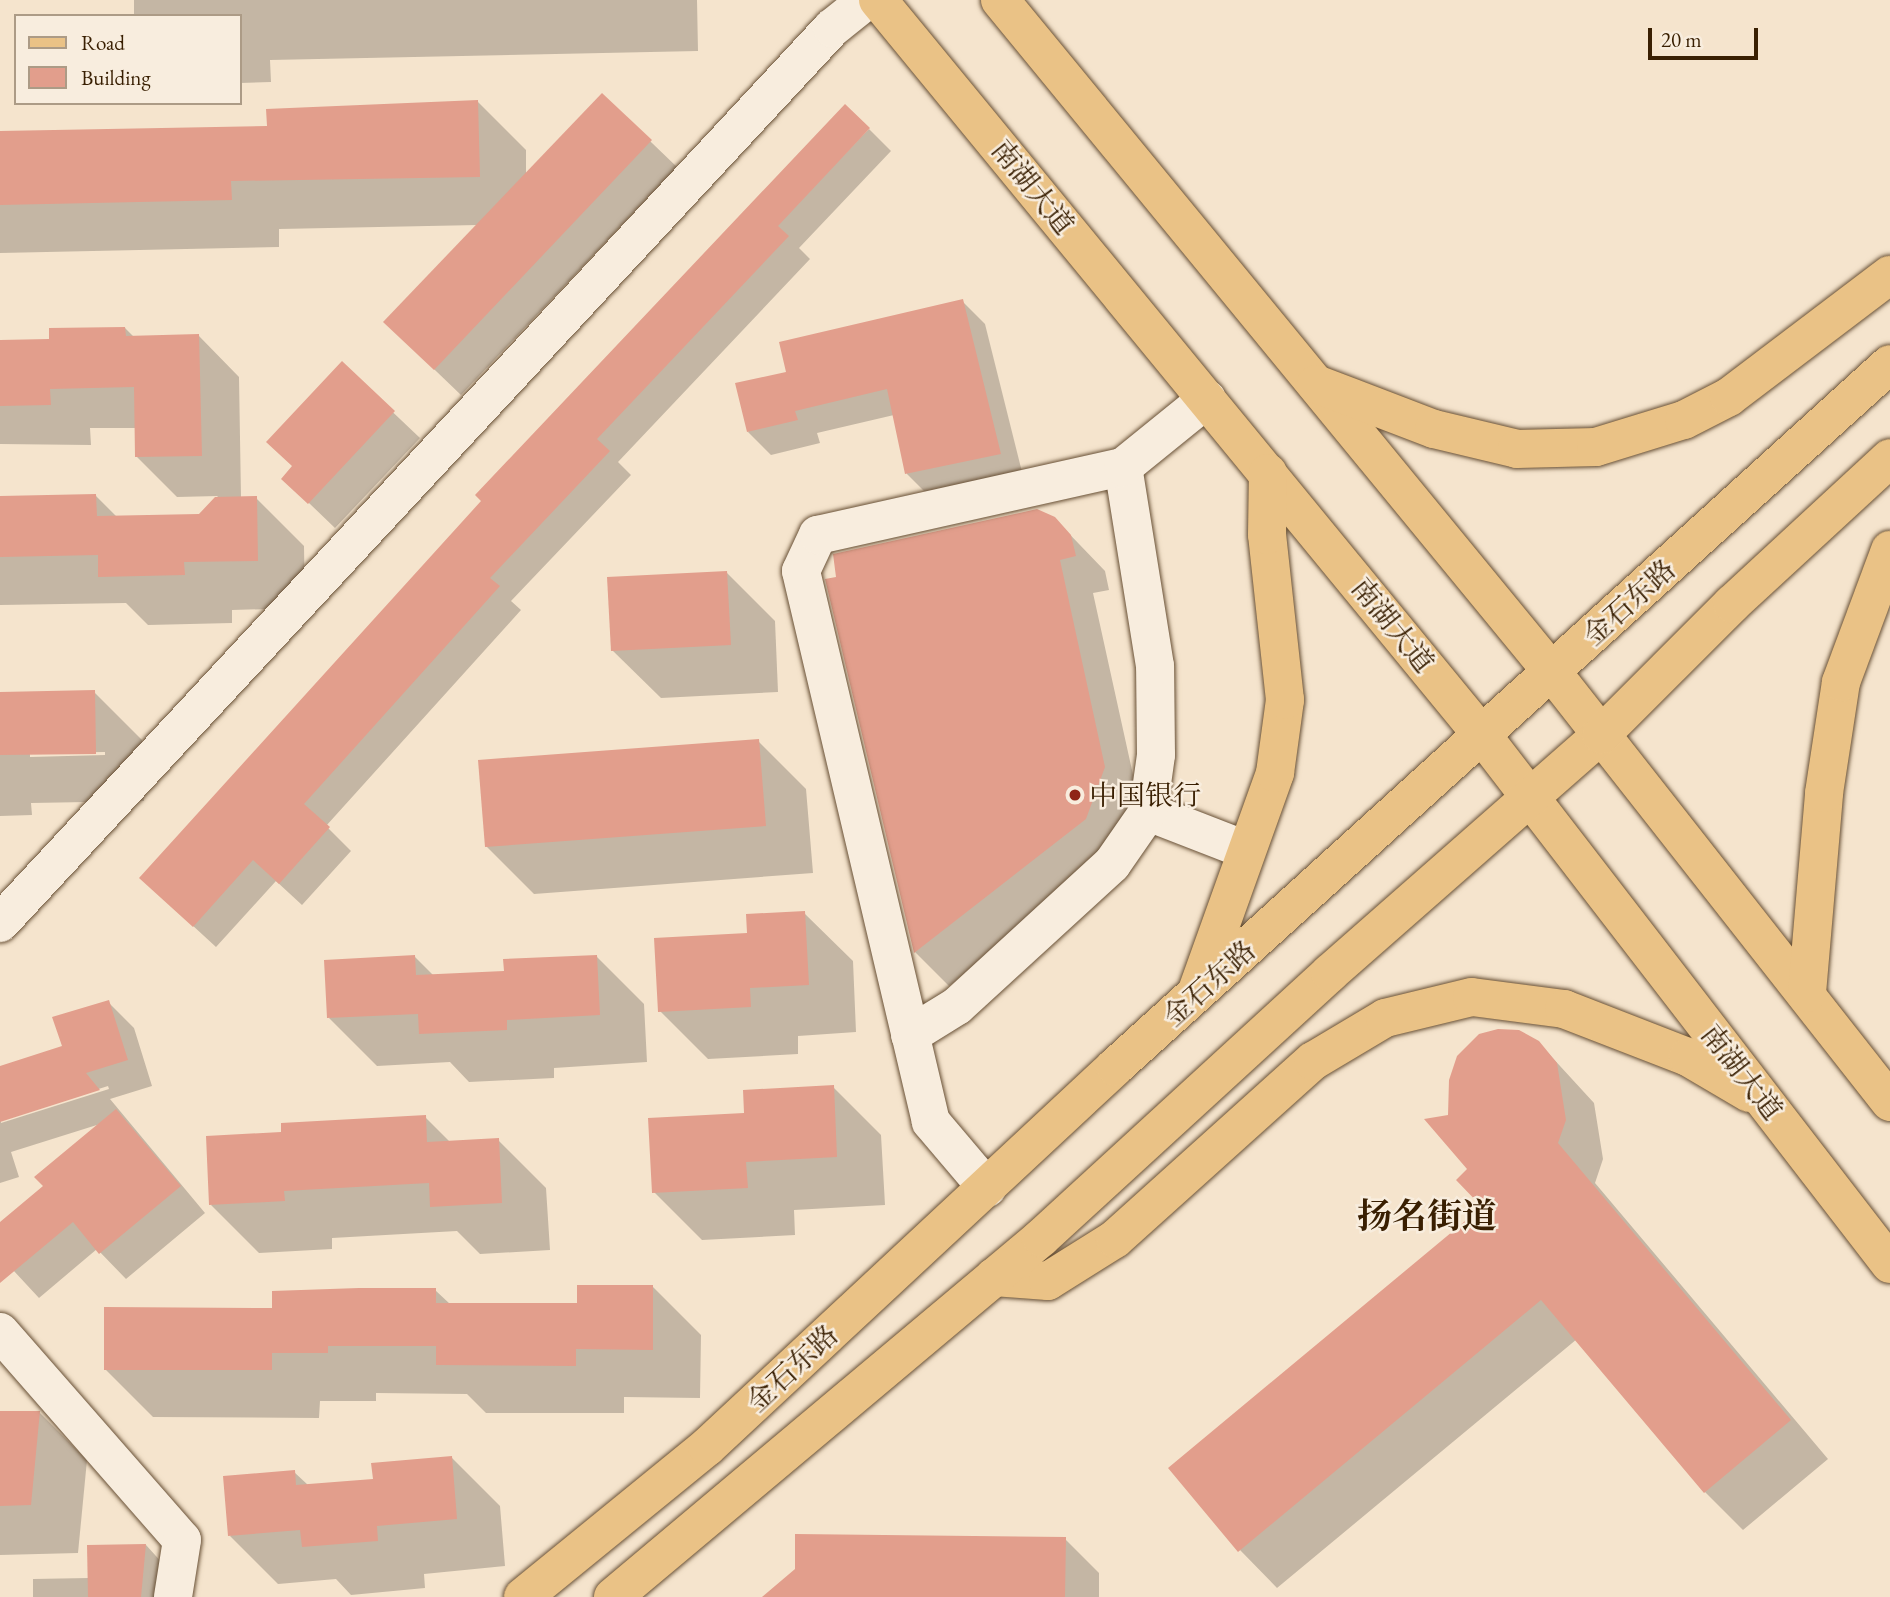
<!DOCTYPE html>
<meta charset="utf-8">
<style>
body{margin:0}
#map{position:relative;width:1890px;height:1597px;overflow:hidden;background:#f5e4cd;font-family:"EB Garamond","Noto Serif SC",serif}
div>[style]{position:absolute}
.shadow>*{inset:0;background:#0003}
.building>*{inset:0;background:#e29e8c}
.roads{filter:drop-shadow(0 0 2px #685035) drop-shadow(0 0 2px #685035)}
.minor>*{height:38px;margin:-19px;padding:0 19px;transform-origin:19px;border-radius:19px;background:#f8edde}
.major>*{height:38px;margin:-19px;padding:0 19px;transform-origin:19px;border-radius:19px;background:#eac286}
.dots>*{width:19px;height:19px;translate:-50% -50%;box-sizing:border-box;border:4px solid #f8edde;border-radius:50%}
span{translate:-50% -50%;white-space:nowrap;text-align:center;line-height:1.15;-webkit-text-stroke:5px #f8edde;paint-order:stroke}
.street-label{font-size:28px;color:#391f02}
.poi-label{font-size:28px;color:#391f02}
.left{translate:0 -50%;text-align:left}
.district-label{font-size:35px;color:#391f02;font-weight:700}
.legend{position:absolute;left:14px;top:14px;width:228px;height:91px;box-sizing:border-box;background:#f8edde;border:2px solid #ac9b86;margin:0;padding:9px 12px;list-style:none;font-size:21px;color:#391f02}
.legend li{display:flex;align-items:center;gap:14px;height:35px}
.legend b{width:35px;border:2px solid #ac9b86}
.scale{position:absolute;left:1648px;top:28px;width:110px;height:32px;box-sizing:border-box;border:4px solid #391f02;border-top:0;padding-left:9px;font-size:21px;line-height:24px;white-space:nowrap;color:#391f02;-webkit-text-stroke:5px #f8edde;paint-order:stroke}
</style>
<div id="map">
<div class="shadow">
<i style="clip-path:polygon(134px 0,697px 0,698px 51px,270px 60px,271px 82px,240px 83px,240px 16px,134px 16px)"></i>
<i style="clip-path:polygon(602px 95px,677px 167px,461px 395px,412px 348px,478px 225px,279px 229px,279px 247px,0 253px,0 133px,268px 128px,478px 102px,526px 150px,526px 175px)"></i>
<i style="clip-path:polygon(869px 129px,891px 151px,799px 248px,810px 259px,618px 462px,631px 475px,511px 601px,521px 610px,326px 826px,351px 851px,302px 905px,276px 881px,216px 947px,141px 878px)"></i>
<i style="clip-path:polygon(962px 301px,985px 324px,1023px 476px,930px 497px,907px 474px,894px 415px,817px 433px,820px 443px,771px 455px,748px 432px,789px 373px)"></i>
<i style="clip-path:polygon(125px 328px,134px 337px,199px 336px,239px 377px,241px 498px,256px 498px,304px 546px,305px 608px,232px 610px,232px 623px,148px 625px,126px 603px,0 605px,0 497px,96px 496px,117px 517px,200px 515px,218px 496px,177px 497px,137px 457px,136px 428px,90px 428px,91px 445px,0 444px,0 342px,51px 341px)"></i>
<i style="clip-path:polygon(342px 364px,420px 438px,335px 528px,284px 479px,294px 467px)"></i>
<i style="clip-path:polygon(1054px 518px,1105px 571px,1109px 590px,1093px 593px,1139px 802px,1120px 854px,949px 986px,915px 952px)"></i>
<i style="clip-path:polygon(727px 573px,775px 621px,778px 692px,661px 698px,612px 650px)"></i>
<i style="clip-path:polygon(evenodd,94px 692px,142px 740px,144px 801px,31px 803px,32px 815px,0 816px,0 694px,94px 692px,105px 752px,105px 755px,30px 757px,30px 753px,105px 752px)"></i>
<i style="clip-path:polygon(758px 741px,806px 789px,813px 873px,534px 894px,486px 846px)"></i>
<i style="clip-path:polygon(804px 913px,853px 961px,856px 1032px,798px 1036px,798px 1054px,708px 1059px,660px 1011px,749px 935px)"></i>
<i style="clip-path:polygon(596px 956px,644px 1004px,647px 1062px,554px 1068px,554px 1078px,469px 1082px,450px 1062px,377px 1066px,329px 1018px,415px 957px,434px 976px,506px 973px)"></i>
<i style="clip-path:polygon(evenodd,108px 1002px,134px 1028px,152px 1086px,110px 1099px,205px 1213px,126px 1279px,97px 1249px,39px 1298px,0 1256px,0 1225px,45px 1187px,100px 1124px,11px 1152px,19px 1177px,0 1183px,0 1068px,64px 1048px,108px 1002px,108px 1086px,109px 1089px,1px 1123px,1px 1120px,108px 1086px)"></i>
<i style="clip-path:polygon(1538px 1042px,1594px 1103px,1603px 1159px,1595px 1183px,1828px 1459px,1743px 1530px,1705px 1492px,1577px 1339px,1277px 1588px,1240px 1550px,1484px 1207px,1450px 1117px)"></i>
<i style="clip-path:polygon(833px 1087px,881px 1135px,885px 1205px,794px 1210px,795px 1235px,702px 1240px,654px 1192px,746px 1114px)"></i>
<i style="clip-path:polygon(425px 1117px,450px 1142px,498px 1140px,546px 1188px,550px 1250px,480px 1254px,457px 1231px,332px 1238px,332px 1249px,259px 1253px,211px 1205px,283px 1133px)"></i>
<i style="clip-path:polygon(653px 1287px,701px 1335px,700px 1398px,624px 1397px,624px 1413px,486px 1413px,467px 1394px,376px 1393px,376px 1401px,320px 1401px,319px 1418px,153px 1417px,105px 1369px,274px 1309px,435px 1290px,450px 1304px,579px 1305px)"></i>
<i style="clip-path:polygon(39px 1412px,87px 1460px,78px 1553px,0 1555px,0 1413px)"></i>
<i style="clip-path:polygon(452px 1458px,500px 1506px,505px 1566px,424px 1574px,425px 1588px,351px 1595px,336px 1579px,278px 1584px,230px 1536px,294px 1472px,308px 1485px,374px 1480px)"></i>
<i style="clip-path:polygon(1065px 1539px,1099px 1573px,1099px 1597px,765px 1597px,796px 1570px)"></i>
<i style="clip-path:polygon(146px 1545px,193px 1597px,33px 1597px,33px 1579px,89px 1578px)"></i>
</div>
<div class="building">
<i style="clip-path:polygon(602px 93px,652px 140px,434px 370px,383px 322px)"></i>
<i style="clip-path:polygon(478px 100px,480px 177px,231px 181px,232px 200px,0 205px,0 131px,267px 126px,266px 109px)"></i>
<i style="clip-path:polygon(845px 104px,870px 128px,778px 226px,789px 236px,597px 439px,610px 451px,490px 578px,500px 586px,304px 804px,330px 827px,279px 884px,253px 860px,193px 927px,139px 878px,481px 501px,475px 495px)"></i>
<i style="clip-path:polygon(963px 299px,1001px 454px,905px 474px,887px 389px,795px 411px,798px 420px,747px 432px,735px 383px,786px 372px,779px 342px)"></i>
<i style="clip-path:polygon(125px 327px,126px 336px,199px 334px,202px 456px,135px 457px,134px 387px,50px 389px,51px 405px,0 406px,0 340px,49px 339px,49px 328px)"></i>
<i style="clip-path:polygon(342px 361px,395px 411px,308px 504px,281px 479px,292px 466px,266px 442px)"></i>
<i style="clip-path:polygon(96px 494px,97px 516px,199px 514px,215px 497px,257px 496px,258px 561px,184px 562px,185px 575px,98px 577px,98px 555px,0 557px,0 496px)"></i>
<i style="clip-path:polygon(1037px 509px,1055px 517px,1071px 535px,1076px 556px,1060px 560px,1105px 767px,1086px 819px,914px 953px,825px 579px,836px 577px,833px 554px)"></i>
<i style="clip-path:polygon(727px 571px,731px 645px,611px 651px,607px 577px)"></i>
<i style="clip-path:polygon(95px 690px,96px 754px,0 755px,0 692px)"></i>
<i style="clip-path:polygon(759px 739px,766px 826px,485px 847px,478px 760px)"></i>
<i style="clip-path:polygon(805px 911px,809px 985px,750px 988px,751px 1007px,658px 1012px,654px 938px,747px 933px,746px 914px)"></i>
<i style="clip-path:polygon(415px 955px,416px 975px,504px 971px,503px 959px,597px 955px,600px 1015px,507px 1020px,507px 1030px,419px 1034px,418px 1014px,327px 1018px,324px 960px)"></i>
<i style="clip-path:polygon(109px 1000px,128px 1060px,86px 1073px,100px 1090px,0 1122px,0 1066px,62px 1046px,52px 1017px)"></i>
<i style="clip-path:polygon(1498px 1029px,1519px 1030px,1539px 1041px,1557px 1063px,1566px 1120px,1558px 1143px,1791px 1420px,1704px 1493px,1541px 1300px,1238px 1552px,1168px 1468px,1482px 1207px,1456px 1180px,1467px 1169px,1424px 1119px,1448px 1115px,1449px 1080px,1457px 1056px,1479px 1034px)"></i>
<i style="clip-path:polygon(834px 1085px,837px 1157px,746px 1162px,748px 1188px,652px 1193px,648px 1118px,744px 1113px,743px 1090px)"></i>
<i style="clip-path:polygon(116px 1109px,181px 1186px,99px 1254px,73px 1222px,0 1283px,0 1222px,43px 1186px,34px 1177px)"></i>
<i style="clip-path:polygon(426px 1115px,427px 1142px,499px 1138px,502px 1203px,430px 1207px,429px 1183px,284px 1191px,285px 1201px,209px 1205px,206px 1136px,281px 1132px,281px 1123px)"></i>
<i style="clip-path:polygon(577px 1285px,653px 1285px,653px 1350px,576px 1349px,576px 1366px,436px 1365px,436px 1346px,328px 1346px,328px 1353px,272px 1353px,272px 1370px,104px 1370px,104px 1307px,272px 1308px,272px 1291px,359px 1288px,436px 1288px,436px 1303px,577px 1303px)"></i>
<i style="clip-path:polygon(0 1411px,40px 1411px,31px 1505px,0 1506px)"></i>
<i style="clip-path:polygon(452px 1456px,457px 1519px,377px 1526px,378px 1541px,302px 1547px,300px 1530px,228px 1536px,223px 1476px,295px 1470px,296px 1485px,373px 1479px,371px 1463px)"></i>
<i style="clip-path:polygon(795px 1534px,1066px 1537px,1065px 1597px,762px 1597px,795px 1569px)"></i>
<i style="clip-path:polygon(146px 1544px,141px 1597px,88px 1597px,87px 1545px)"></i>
</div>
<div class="roads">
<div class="minor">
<i style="left:1148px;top:812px;width:105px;rotate:21.2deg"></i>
<i style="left:0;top:923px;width:1222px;rotate:-47.09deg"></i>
<i style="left:832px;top:28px;width:45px;rotate:-38.7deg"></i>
<i style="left:910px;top:1035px;width:55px;rotate:-31.7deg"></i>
<i style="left:957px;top:1006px;width:210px;rotate:-42.5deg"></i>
<i style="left:1112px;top:864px;width:63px;rotate:-55.3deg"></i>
<i style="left:1148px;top:812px;width:58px;rotate:-82deg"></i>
<i style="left:1156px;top:755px;width:89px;rotate:-90.6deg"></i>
<i style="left:1155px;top:666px;width:202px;rotate:-99.1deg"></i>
<i style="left:987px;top:1188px;width:87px;rotate:-130.3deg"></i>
<i style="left:931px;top:1122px;width:566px;rotate:-103.28deg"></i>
<i style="left:801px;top:571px;width:40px;rotate:-65deg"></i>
<i style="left:818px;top:535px;width:312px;rotate:-12.6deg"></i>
<i style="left:1123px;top:467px;width:108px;rotate:-39deg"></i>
<i style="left:0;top:1332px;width:276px;rotate:48.8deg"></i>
<i style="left:182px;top:1540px;width:58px;rotate:99deg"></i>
</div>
<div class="major">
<i style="left:878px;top:0;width:951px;rotate:50.59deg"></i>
<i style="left:1482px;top:735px;width:668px;rotate:52.36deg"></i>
<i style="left:1000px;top:0;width:870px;rotate:50.6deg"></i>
<i style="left:1552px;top:672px;width:547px;rotate:51.83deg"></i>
<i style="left:1316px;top:384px;width:126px;rotate:20.9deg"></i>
<i style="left:1434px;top:429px;width:85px;rotate:13.5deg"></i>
<i style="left:1517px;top:449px;width:79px;rotate:-1.5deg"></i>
<i style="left:1596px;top:447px;width:92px;rotate:-17.1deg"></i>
<i style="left:1684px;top:420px;width:51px;rotate:-27.1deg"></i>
<i style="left:1729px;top:397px;width:202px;rotate:-37.2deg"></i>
<i style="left:1197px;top:991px;width:232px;rotate:-70.3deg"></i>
<i style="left:1275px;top:773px;width:74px;rotate:-82.2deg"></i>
<i style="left:1285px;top:700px;width:166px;rotate:-96.2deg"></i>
<i style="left:1267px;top:535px;width:62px;rotate:-89.1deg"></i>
<i style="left:1807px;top:993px;width:201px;rotate:-85.1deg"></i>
<i style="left:1824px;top:793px;width:112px;rotate:-81.3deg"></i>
<i style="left:1841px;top:682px;width:141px;rotate:-69.6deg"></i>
<i style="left:994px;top:1277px;width:54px;rotate:4.2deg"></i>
<i style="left:1048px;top:1281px;width:79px;rotate:-32.1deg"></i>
<i style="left:1115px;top:1239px;width:266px;rotate:-42deg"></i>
<i style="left:1313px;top:1061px;width:84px;rotate:-30.8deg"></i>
<i style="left:1385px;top:1018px;width:89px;rotate:-13.6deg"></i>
<i style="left:1472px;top:997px;width:93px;rotate:7.4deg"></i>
<i style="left:1564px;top:1009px;width:133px;rotate:21.2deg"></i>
<i style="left:1688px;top:1057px;width:71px;rotate:30.5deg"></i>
<i style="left:523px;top:1597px;width:237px;rotate:-39.2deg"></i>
<i style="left:707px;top:1447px;width:558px;rotate:-42.96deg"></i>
<i style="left:1115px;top:1067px;width:1046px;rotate:-42.21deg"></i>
<i style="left:613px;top:1597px;width:559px;rotate:-39.99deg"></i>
<i style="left:1041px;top:1238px;width:392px;rotate:-42.5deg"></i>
<i style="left:1330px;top:973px;width:361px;rotate:-41.3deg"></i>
<i style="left:1601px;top:735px;width:185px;rotate:-45deg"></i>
<i style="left:1732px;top:604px;width:215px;rotate:-42.7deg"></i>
</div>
</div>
<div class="dots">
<i style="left:1075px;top:795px;background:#8f2418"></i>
</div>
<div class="street-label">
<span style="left:1033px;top:187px;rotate:51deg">南湖大道</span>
<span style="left:1629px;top:602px;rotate:-42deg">金石东路</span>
<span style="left:1393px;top:625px;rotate:51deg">南湖大道</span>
<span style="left:1209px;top:983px;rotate:-42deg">金石东路</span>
<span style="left:1742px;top:1072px;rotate:52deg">南湖大道</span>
<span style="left:792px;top:1368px;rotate:-43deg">金石东路</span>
</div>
<div class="poi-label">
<span class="left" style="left:1089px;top:795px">中国银行</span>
</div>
<div class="district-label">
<span style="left:1427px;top:1216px">扬名街道</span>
</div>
<ul class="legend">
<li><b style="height:9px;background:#eac286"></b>Road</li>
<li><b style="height:19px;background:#e29e8c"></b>Building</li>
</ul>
<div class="scale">20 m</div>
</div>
